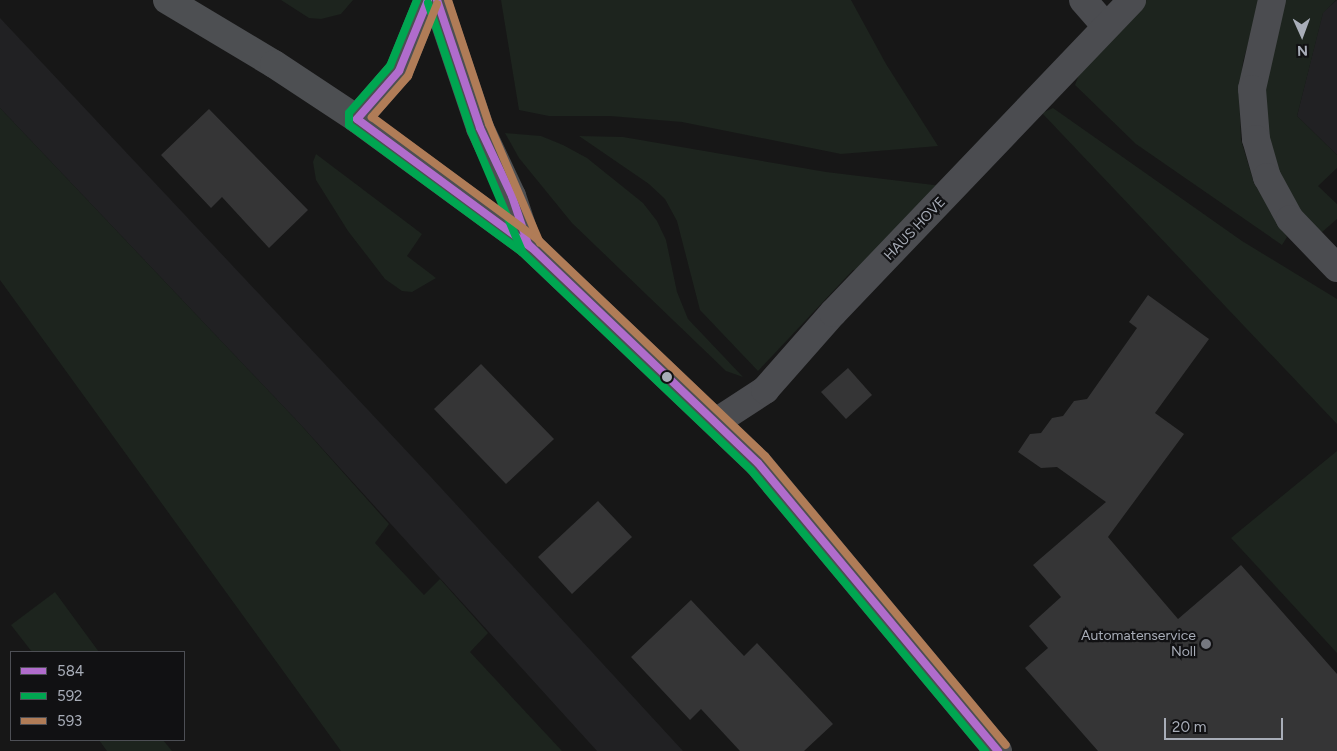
<!DOCTYPE html>
<style>
body{margin:0}
#map{position:relative;width:1337px;height:751px;overflow:hidden;background:#171717;font-family:Figtree,sans-serif}
div>[style]{position:absolute}
.built>*{inset:0;background:#212123}
.green>*{inset:0;background:#1d241e}
.building>*{inset:0;background:#353536}
.minor>*{height:28px;margin:-14px;padding:0 14px;transform-origin:14px;border-radius:14px;background:#4b4c50}
.major>*{height:28px;margin:-14px;padding:0 14px;transform-origin:14px;border-radius:14px;background:#4d4f52}
.bus-1>*{height:8px;margin:-4px;padding:0 4px;transform-origin:4px;border-radius:4px;background:#b06ccc}
.bus-2>*{height:8px;margin:-4px;padding:0 4px;transform-origin:4px;border-radius:4px;background:#00a651}
.bus-3>*{height:8px;margin:-4px;padding:0 4px;transform-origin:4px;border-radius:4px;background:#b07c57}
.dots>*{width:14px;height:14px;translate:-50% -50%;box-sizing:border-box;border:2px solid #111113;border-radius:50%}
span{translate:-50% -50%;white-space:nowrap;text-align:center;line-height:1.15;-webkit-text-stroke:4.5px #111113;paint-order:stroke}
.street-label{font-size:14px;color:#a8adb8}
.poi-label{font-size:14px;color:#a8adb8}
.right{translate:-100% -50%;text-align:right}
.legend{position:absolute;left:10px;top:651px;width:175px;height:90px;box-sizing:border-box;background:#111113;border:1px solid #4d4f55;margin:0;padding:6px 9px;list-style:none;font-size:15px;color:#a8adb8}
.legend li{display:flex;align-items:center;gap:10px;height:25px}
.legend b{width:25px;border:1px solid #4d4f55}
.north{position:absolute;left:1277px;top:10px;width:50px;height:50px;-webkit-text-stroke:4px #111113;paint-order:stroke;rotate:178deg;font-size:14px;font-weight:700;line-height:20px;text-align:center;color:#a8adb8}
.north::after{content:'';display:block;margin:auto;width:18px;height:22px;background:#a8adb8;clip-path:polygon(50% 0,100% 100%,50% 72%,0 100%)}
.scale{position:absolute;left:1164px;top:718px;width:119px;height:22px;box-sizing:border-box;border:2px solid #a8adb8;border-top:0;padding-left:6px;font-size:15px;line-height:18px;white-space:nowrap;color:#a8adb8;-webkit-text-stroke:4px #111113;paint-order:stroke}
</style>
<div id="map">
<div class="built">
<i style="clip-path:polygon(1337px 0,1337px 155px,1297px 116px,1323px 12px)"></i>
<i style="clip-path:polygon(0 18px,430px 476px,683px 751px,597px 751px,300px 424px,0 108px)"></i>
</div>
<div class="green">
<i style="clip-path:polygon(281px 0,353px 0,341px 14px,321px 19px,309px 18px)"></i>
<i style="clip-path:polygon(501px 0,851px 0,886px 64px,938px 146px,841px 154px,682px 122px,610px 116px,549px 116px,519px 110px)"></i>
<i style="clip-path:polygon(1147px 0,1260px 0,1243px 62px,1239px 94px,1241px 140px,1254px 183px,1287px 237px,1282px 245px,1136px 144px,1075px 85px,1080px 72px)"></i>
<i style="clip-path:polygon(1281px 0,1336px 0,1323px 13px,1297px 116px,1337px 155px,1337px 168px,1318px 186px,1337px 204px,1337px 219px,1321px 233px,1285px 194px,1266px 133px,1265px 68px)"></i>
<i style="clip-path:polygon(0 108px,300px 424px,389px 524px,375px 543px,424px 595px,440px 579px,488px 633px,470px 652px,562px 751px,341px 751px,0 280px)"></i>
<i style="clip-path:polygon(1053px 108px,1242px 241px,1337px 299px,1337px 424px,1042px 113px)"></i>
<i style="clip-path:polygon(505px 133px,541px 136px,563px 145px,587px 158px,643px 203px,657px 221px,666px 240px,677px 292px,688px 319px,743px 377px,726px 371px,572px 223px,519px 158px)"></i>
<i style="clip-path:polygon(579px 136px,623px 137px,826px 172px,942px 186px,871px 268px,853px 270px,758px 371px,700px 310px,677px 221px,665px 199px,649px 184px)"></i>
<i style="clip-path:polygon(316px 154px,422px 234px,407px 256px,436px 278px,412px 292px,402px 291px,385px 279px,348px 231px,316px 180px,313px 162px)"></i>
<i style="clip-path:polygon(1337px 451px,1337px 653px,1231px 538px)"></i>
<i style="clip-path:polygon(55px 592px,99px 652px,32px 652px,11px 625px)"></i>
<i style="clip-path:polygon(99px 740px,163px 740px,172px 751px,107px 751px)"></i>
</div>
<div class="building">
<i style="clip-path:polygon(209px 109px,308px 210px,269px 248px,222px 197px,211px 208px,161px 155px)"></i>
<i style="clip-path:polygon(1148px 295px,1209px 339px,1155px 413px,1184px 434px,1108px 537px,1178px 619px,1241px 565px,1337px 674px,1337px 751px,1098px 751px,1025px 668px,1048px 648px,1029px 626px,1061px 597px,1033px 565px,1106px 502px,1057px 467px,1041px 468px,1018px 452px,1030px 434px,1041px 433px,1052px 418px,1063px 416px,1074px 401px,1087px 399px,1137px 328px,1129px 322px)"></i>
<i style="clip-path:polygon(481px 364px,554px 439px,506px 484px,434px 409px)"></i>
<i style="clip-path:polygon(848px 368px,872px 395px,846px 419px,821px 392px)"></i>
<i style="clip-path:polygon(598px 501px,632px 537px,572px 594px,538px 557px)"></i>
<i style="clip-path:polygon(691px 600px,744px 656px,757px 643px,833px 724px,804px 751px,740px 751px,701px 709px,690px 720px,631px 657px)"></i>
</div>
<div class="minor">
<i style="left:1083px;top:0;width:35px;rotate:49deg"></i>
<i style="left:1272px;top:0;width:91px;rotate:102.7deg"></i>
<i style="left:1252px;top:89px;width:50px;rotate:85.4deg"></i>
<i style="left:1256px;top:139px;width:40px;rotate:74deg"></i>
<i style="left:1267px;top:177px;width:48px;rotate:61.3deg"></i>
<i style="left:1290px;top:219px;width:68px;rotate:46.2deg"></i>
<i style="left:716px;top:422px;width:59px;rotate:-33.1deg"></i>
<i style="left:765px;top:390px;width:103px;rotate:-48.6deg"></i>
<i style="left:833px;top:313px;width:433px;rotate:-46.3deg"></i>
</div>
<div class="major">
<i style="left:167px;top:0;width:125px;rotate:30.9deg"></i>
<i style="left:274px;top:64px;width:100px;rotate:33.5deg"></i>
<i style="left:357px;top:119px;width:212px;rotate:36.2deg"></i>
<i style="left:528px;top:244px;width:318px;rotate:43.6deg"></i>
<i style="left:758px;top:463px;width:375px;rotate:50.2deg"></i>
<i style="left:437px;top:0;width:135px;rotate:71.4deg"></i>
<i style="left:480px;top:128px;width:75px;rotate:64.8deg"></i>
<i style="left:512px;top:196px;width:51px;rotate:71.6deg"></i>
<i style="left:357px;top:119px;width:64px;rotate:-48.8deg"></i>
<i style="left:399px;top:71px;width:77px;rotate:-67.8deg"></i>
</div>
<div class="bus-1">
<i style="left:437px;top:0;width:135px;rotate:71.4deg"></i>
<i style="left:480px;top:128px;width:75px;rotate:64.8deg"></i>
<i style="left:512px;top:196px;width:51px;rotate:71.6deg"></i>
<i style="left:528px;top:244px;width:318px;rotate:43.6deg"></i>
<i style="left:758px;top:463px;width:375px;rotate:50.2deg"></i>
<i style="left:357px;top:119px;width:217px;rotate:36.4deg"></i>
<i style="left:357px;top:119px;width:64px;rotate:-48.8deg"></i>
<i style="left:399px;top:71px;width:77px;rotate:-67.8deg"></i>
</div>
<div class="bus-2">
<i style="left:417px;top:0;width:71px;rotate:112.2deg"></i>
<i style="left:390px;top:66px;width:62px;rotate:131.1deg"></i>
<i style="left:349px;top:113px;width:12px;rotate:90deg"></i>
<i style="left:349px;top:125px;width:215px;rotate:36.3deg"></i>
<i style="left:522px;top:252px;width:316px;rotate:43.6deg"></i>
<i style="left:751px;top:470px;width:366px;rotate:50.2deg"></i>
<i style="left:428px;top:3px;width:135px;rotate:71.4deg"></i>
<i style="left:471px;top:131px;width:130px;rotate:67deg"></i>
</div>
<div class="bus-3">
<i style="left:448px;top:0;width:131px;rotate:71.7deg"></i>
<i style="left:489px;top:124px;width:129px;rotate:66.8deg"></i>
<i style="left:437px;top:4px;width:78px;rotate:111.9deg"></i>
<i style="left:408px;top:76px;width:55px;rotate:131.3deg"></i>
<i style="left:372px;top:117px;width:202px;rotate:36.4deg"></i>
<i style="left:535px;top:237px;width:318px;rotate:43.6deg"></i>
<i style="left:765px;top:456px;width:376px;rotate:50.2deg"></i>
</div>
<div class="dots">
<i style="left:667px;top:377px;background:#a8adb8"></i>
<i style="left:1206px;top:644px;background:#757880"></i>
</div>
<div class="street-label">
<span style="left:915px;top:229px;rotate:-46deg">HAUS HOVE</span>
</div>
<div class="poi-label">
<span class="right" style="left:1196px;top:644px">Automatenservice<br>Noll</span>
</div>
<ul class="legend">
<li><b style="height:6px;background:#b06ccc"></b>584</li>
<li><b style="height:6px;background:#00a651"></b>592</li>
<li><b style="height:6px;background:#b07c57"></b>593</li>
</ul>
<div class="north">N</div>
<div class="scale">20 m</div>
</div>
